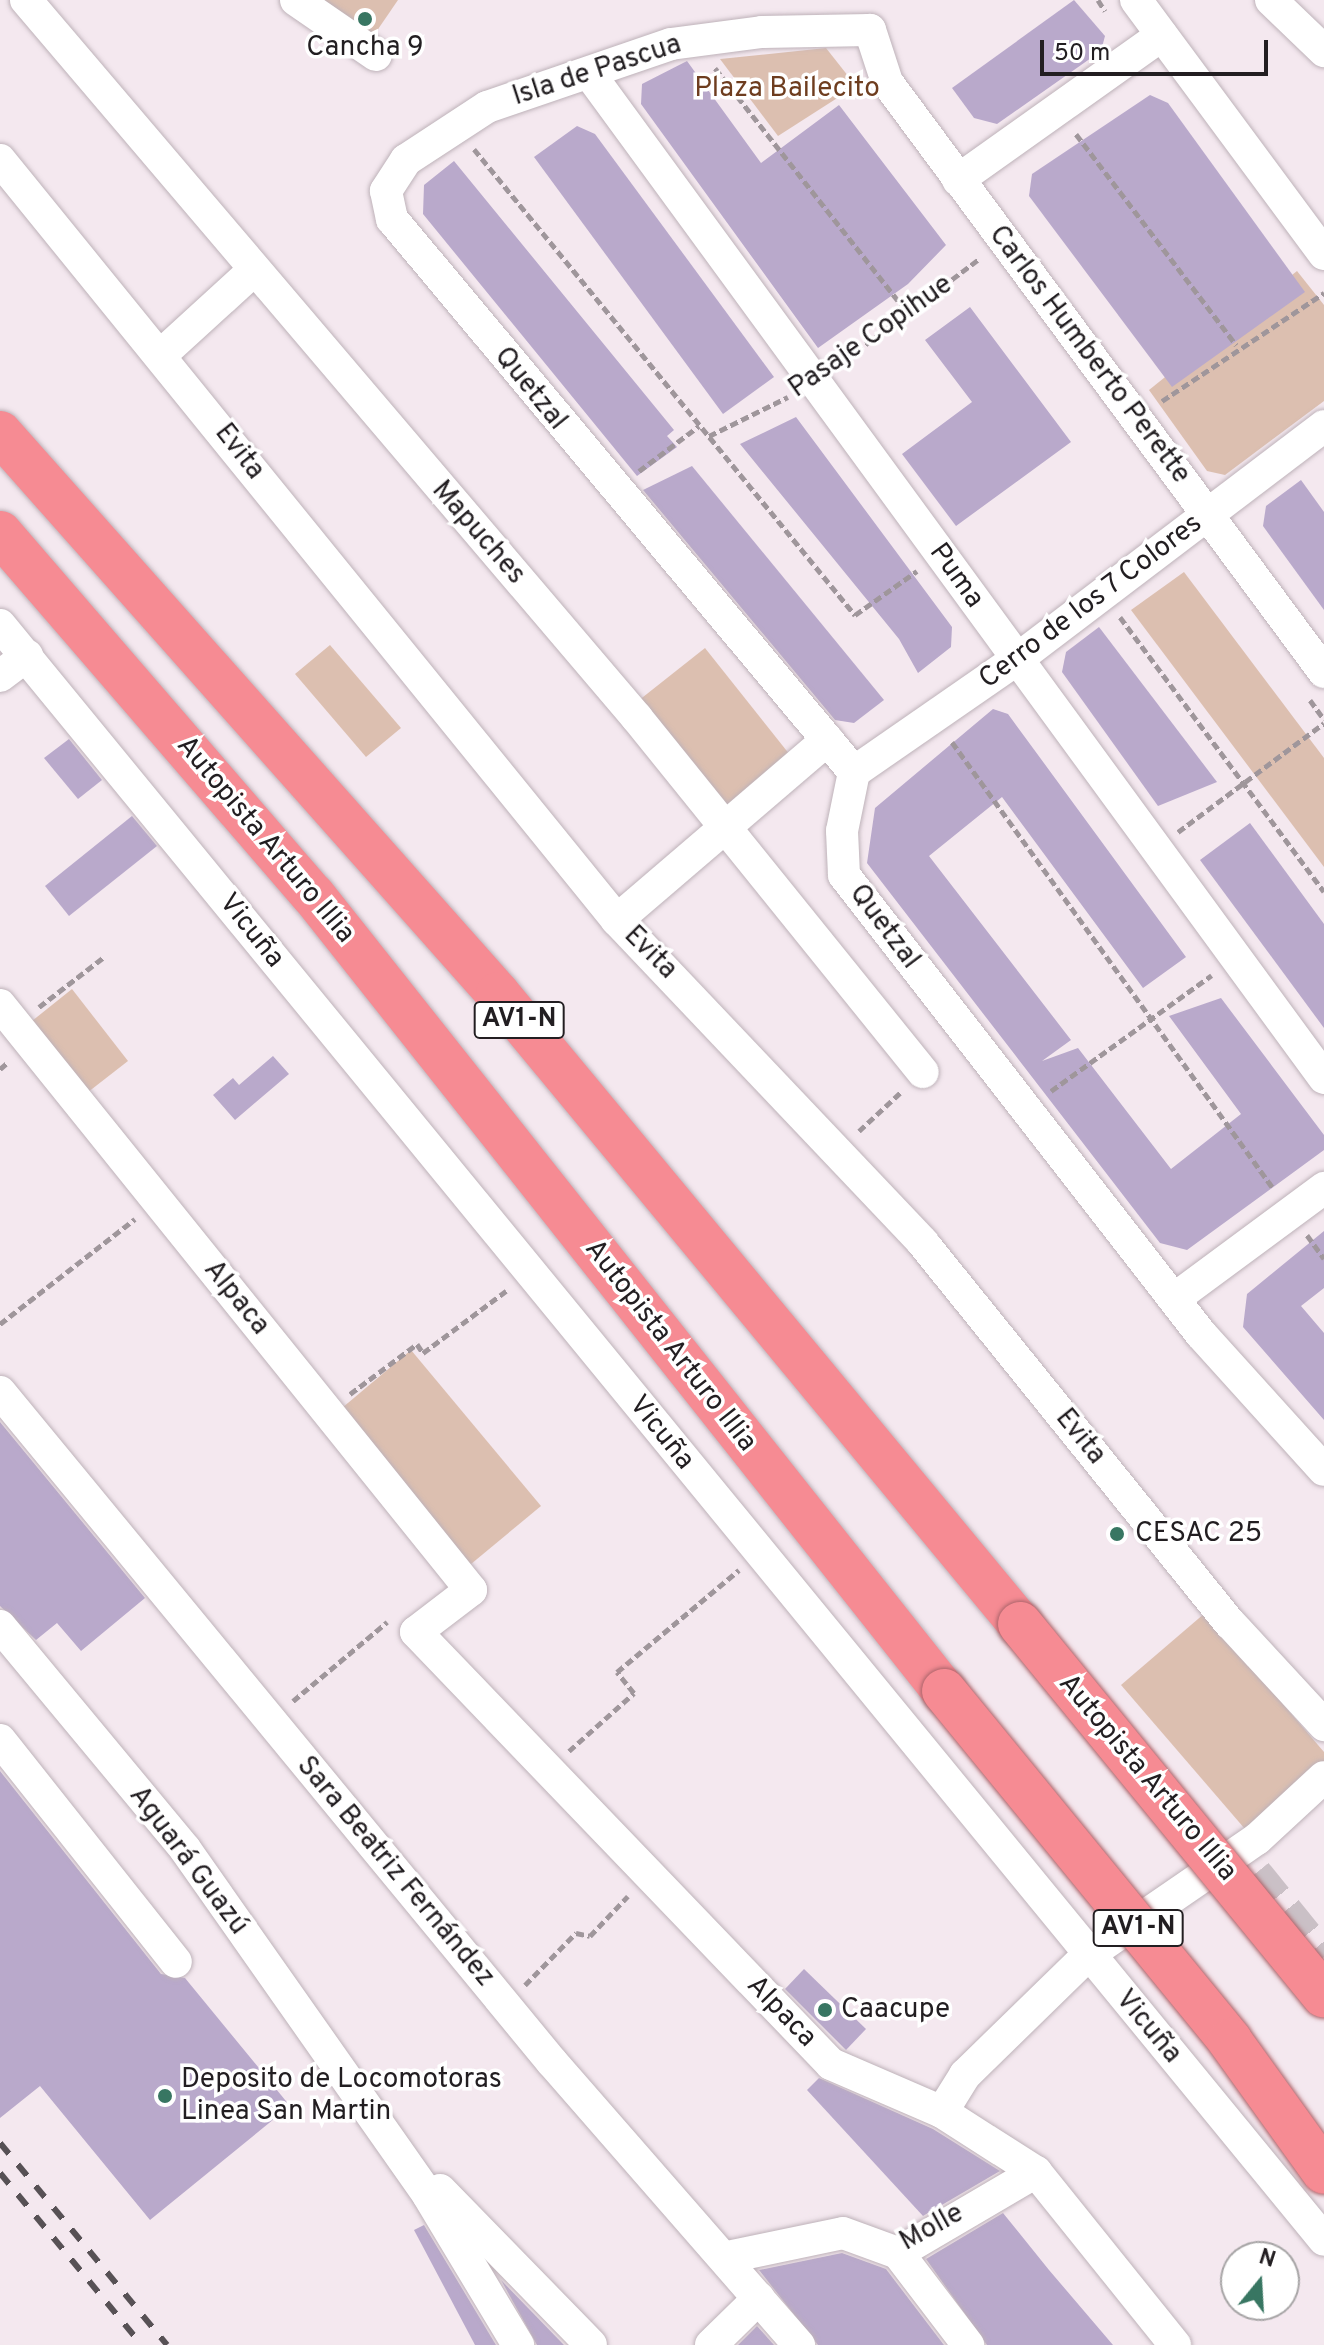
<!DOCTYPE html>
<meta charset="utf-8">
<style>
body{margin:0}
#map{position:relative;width:1324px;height:2345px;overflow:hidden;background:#f4e8ef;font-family:Overpass,sans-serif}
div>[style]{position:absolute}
.green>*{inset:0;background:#dcbfb0}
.building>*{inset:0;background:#b9a9cb}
.minor-tunnel>*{height:32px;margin-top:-16px;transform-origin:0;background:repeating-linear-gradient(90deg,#cac0c6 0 32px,transparent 0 48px)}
.path>*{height:5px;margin-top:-2.5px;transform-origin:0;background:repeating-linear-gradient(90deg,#9f969b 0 8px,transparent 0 12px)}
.roads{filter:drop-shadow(0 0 2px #beb2b9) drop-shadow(0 0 2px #beb2b9)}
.minor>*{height:32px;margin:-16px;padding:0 16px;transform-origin:16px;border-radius:16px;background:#fff}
.highway>*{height:44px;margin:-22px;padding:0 22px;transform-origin:22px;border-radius:22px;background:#f68b93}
.rail>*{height:6px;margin-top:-3px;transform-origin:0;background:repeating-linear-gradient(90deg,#575155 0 14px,transparent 0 28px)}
.bridges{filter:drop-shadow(0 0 2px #ac656b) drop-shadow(0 0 2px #ac656b)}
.highway-bridge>*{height:44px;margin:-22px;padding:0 22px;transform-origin:22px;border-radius:22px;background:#f68b93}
.dots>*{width:22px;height:22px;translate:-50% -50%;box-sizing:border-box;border:4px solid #fff;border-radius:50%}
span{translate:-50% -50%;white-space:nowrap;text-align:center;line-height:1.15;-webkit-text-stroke:7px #fff;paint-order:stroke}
.shield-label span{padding:2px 6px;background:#fff;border:2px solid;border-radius:6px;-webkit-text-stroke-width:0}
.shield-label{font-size:26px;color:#221e21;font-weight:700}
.poi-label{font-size:28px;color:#221e21}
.left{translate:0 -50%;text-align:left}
.street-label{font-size:28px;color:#221e21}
.park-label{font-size:28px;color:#6e3d1f}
.north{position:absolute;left:1220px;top:2241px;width:80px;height:80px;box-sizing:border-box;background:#fff;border:2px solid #a7a5a6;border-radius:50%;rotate:18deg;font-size:22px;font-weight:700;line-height:32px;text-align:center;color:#221e21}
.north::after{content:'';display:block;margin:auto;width:28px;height:36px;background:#387662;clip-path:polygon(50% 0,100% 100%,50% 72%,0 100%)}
.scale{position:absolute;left:1040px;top:40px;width:228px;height:36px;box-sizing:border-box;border:4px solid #221e21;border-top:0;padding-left:10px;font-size:24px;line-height:28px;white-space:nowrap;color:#221e21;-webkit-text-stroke:6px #fff;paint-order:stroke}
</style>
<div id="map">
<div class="green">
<i style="clip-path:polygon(317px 0,398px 0,372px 38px)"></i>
<i style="clip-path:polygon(826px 48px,856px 86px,778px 136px,720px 59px)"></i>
<i style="clip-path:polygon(1297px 271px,1324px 305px,1324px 401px,1225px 475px,1207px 471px,1149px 390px)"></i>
<i style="clip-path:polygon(1184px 572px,1324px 758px,1324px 867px,1131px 610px)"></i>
<i style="clip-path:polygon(330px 645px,401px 728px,366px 757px,295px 674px)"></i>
<i style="clip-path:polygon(705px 648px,794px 760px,728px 812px,638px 701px)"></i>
<i style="clip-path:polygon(72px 989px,128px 1061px,83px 1096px,27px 1025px)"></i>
<i style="clip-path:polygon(411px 1350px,541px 1506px,465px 1569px,336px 1413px)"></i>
<i style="clip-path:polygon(1205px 1613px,1324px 1752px,1324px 1774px,1251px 1836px,1121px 1685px)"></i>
</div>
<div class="building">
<i style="clip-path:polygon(1074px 0,1105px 36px,1101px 51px,997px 124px,974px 118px,952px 88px)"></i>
<i style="clip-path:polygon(687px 61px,761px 163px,839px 105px,946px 245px,908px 284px,818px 348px,641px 104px,642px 84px)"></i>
<i style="clip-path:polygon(1150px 95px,1168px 103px,1305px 292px,1172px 387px,1029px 196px,1032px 174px)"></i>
<i style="clip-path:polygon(577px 126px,595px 134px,774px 377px,723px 414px,534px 157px)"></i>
<i style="clip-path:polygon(454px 161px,674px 430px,667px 436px,677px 447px,637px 476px,423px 214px,424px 185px)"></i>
<i style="clip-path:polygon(970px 307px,1071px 442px,956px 526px,902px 454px,972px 402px,925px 340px)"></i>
<i style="clip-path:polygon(796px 417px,952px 627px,951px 647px,918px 673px,899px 639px,740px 444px)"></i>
<i style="clip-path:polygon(692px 466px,884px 700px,854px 723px,835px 720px,643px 490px)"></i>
<i style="clip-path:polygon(1301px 480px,1324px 512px,1324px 610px,1263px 526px,1266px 506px)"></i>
<i style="clip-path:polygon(1099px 627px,1217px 782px,1158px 806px,1062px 672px,1066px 652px)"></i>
<i style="clip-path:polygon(993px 709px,1008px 714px,1186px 957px,1143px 988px,1002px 797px,929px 856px,1071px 1040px,1042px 1061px,1078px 1048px,1171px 1169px,1241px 1114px,1169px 1016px,1221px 998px,1324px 1135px,1324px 1150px,1187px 1250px,1160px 1243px,867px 863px,875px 808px)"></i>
<i style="clip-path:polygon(69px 739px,102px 780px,78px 799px,44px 758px)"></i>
<i style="clip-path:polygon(132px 816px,157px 846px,69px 916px,45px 886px)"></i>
<i style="clip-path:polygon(1250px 823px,1324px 924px,1324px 1028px,1200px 860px)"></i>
<i style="clip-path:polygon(273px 1056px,289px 1074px,235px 1120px,213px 1095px,233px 1078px,239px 1085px)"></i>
<i style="clip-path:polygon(1324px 1231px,1324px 1288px,1301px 1306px,1324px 1333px,1324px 1420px,1243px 1327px,1247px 1294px)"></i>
<i style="clip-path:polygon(0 1422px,145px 1598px,81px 1651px,57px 1623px,36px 1640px,0 1606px)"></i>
<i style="clip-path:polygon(0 1771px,161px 1974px,185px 1978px,290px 2106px,150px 2220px,40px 2086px,0 2118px)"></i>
<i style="clip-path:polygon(804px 1969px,866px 2029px,846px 2050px,785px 1989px)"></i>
<i style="clip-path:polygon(819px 2078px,933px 2129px,1000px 2171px,923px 2216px,807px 2090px)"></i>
<i style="clip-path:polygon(1003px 2213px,1049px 2270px,1113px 2345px,987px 2345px,926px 2259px)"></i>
<i style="clip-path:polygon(424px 2225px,496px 2345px,475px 2345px,414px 2230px)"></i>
<i style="clip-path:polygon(842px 2253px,886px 2269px,944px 2345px,818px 2345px,759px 2270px)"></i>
<i style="clip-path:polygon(501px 2280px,564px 2345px,537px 2345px)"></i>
<i style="clip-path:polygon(757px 2326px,774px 2345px,738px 2345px)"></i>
</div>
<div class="minor-tunnel">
<i style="left:1256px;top:1873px;width:108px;rotate:51deg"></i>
</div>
<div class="path">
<i style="left:1098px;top:0;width:13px;rotate:58deg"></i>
<i style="left:715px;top:68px;width:312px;rotate:51.8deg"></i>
<i style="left:1076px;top:134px;width:265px;rotate:52.8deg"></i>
<i style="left:474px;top:149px;width:602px;rotate:50.73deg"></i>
<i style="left:855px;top:615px;width:76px;rotate:-35.4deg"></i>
<i style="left:837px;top:366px;width:178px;rotate:-37deg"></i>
<i style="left:1162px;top:401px;width:195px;rotate:-33.7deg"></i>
<i style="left:709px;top:436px;width:88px;rotate:-26.3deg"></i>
<i style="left:639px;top:471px;width:75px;rotate:-36.9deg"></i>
<i style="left:1120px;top:617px;width:342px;rotate:53.4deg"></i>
<i style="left:1310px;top:700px;width:24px;rotate:54deg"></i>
<i style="left:952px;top:742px;width:550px;rotate:54.26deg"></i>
<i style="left:1178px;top:832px;width:182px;rotate:-36.7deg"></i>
<i style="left:39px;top:1007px;width:82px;rotate:-37.6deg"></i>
<i style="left:0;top:1069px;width:11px;rotate:-41deg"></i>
<i style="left:1051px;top:1091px;width:198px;rotate:-35.8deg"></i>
<i style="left:859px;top:1131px;width:59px;rotate:-42.9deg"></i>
<i style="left:1307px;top:1235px;width:29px;rotate:54deg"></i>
<i style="left:0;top:1324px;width:171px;rotate:-37.9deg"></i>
<i style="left:350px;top:1394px;width:84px;rotate:-36.7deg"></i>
<i style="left:417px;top:1344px;width:11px;rotate:56deg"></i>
<i style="left:423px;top:1353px;width:104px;rotate:-36.8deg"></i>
<i style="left:293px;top:1701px;width:123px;rotate:-40deg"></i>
<i style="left:569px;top:1751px;width:87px;rotate:-41.7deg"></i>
<i style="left:634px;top:1693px;width:27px;rotate:-129deg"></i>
<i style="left:617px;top:1672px;width:159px;rotate:-39.9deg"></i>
<i style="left:525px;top:1985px;width:73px;rotate:-45.6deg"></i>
<i style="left:576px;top:1933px;width:14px;rotate:12deg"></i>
<i style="left:590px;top:1936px;width:55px;rotate:-46.5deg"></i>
</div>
<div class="roads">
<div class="minor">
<i style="left:26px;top:0;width:943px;rotate:49.6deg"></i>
<i style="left:637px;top:718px;width:455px;rotate:51.1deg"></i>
<i style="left:296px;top:0;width:97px;rotate:34.5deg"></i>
<i style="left:1136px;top:0;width:316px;rotate:53.5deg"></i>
<i style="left:1271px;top:0;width:74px;rotate:43.9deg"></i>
<i style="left:589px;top:73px;width:1245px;rotate:53.82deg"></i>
<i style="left:0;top:160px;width:979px;rotate:50.93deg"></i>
<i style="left:617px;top:920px;width:445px;rotate:46.5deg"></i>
<i style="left:923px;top:1243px;width:489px;rotate:51.1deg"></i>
<i style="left:1230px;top:1623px;width:139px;rotate:47.3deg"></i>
<i style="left:958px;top:180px;width:250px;rotate:-35.4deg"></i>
<i style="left:162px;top:354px;width:125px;rotate:-42.4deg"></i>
<i style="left:0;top:625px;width:2088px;rotate:50.65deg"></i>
<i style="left:1324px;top:672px;width:734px;rotate:-126.53deg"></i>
<i style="left:887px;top:82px;width:55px;rotate:-108.1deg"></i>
<i style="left:870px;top:30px;width:108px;rotate:178.9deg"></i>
<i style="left:762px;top:32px;width:92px;rotate:172.5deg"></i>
<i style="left:671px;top:44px;width:194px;rotate:161.1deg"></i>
<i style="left:487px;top:107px;width:97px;rotate:146.8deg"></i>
<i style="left:406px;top:160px;width:37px;rotate:123deg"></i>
<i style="left:386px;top:191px;width:29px;rotate:78deg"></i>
<i style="left:392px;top:219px;width:721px;rotate:50.12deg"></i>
<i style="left:854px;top:772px;width:60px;rotate:101.5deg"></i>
<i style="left:842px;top:831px;width:44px;rotate:87.4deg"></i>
<i style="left:844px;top:875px;width:581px;rotate:52.13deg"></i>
<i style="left:1201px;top:1334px;width:183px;rotate:47.9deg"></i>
<i style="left:0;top:676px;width:34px;rotate:-37deg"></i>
<i style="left:854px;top:772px;width:197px;rotate:-34.7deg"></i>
<i style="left:1016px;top:660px;width:387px;rotate:-37.2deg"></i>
<i style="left:617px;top:920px;width:277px;rotate:-40.6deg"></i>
<i style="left:0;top:1005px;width:751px;rotate:51.16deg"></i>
<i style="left:471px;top:1590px;width:69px;rotate:142.6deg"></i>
<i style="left:416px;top:1632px;width:599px;rotate:46.15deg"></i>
<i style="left:831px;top:2064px;width:121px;rotate:23.4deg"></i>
<i style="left:942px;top:2112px;width:112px;rotate:32.6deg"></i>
<i style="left:1036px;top:2172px;width:222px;rotate:51.2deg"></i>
<i style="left:1174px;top:1299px;width:187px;rotate:-36.5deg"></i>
<i style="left:0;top:1392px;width:868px;rotate:50.52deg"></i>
<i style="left:552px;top:2062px;width:376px;rotate:48.9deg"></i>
<i style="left:0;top:1626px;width:290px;rotate:50.3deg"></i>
<i style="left:185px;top:1849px;width:423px;rotate:54.9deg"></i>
<i style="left:428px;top:2195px;width:175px;rotate:59deg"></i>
<i style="left:0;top:1740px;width:283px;rotate:51.6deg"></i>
<i style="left:942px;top:2112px;width:44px;rotate:-58.1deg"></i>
<i style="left:965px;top:2075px;width:172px;rotate:-44.3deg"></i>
<i style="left:1088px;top:1955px;width:205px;rotate:-34.5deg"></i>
<i style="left:1257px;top:1839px;width:91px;rotate:-42.8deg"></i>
<i style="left:440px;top:2190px;width:216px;rotate:45.7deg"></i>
<i style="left:898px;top:2253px;width:116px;rotate:52.7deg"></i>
<i style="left:728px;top:2257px;width:117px;rotate:-11.8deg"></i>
<i style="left:843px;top:2233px;width:59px;rotate:20deg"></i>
<i style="left:898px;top:2253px;width:160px;rotate:-30.4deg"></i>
<i style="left:711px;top:2345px;width:67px;rotate:-44.4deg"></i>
</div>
<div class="highway">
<i style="left:0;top:433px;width:750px;rotate:48.4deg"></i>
<i style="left:498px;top:994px;width:818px;rotate:50.36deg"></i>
<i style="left:0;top:533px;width:479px;rotate:49.2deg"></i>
<i style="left:313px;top:895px;width:1016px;rotate:51.6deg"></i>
</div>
</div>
<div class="rail">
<i style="left:0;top:2143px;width:262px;rotate:50.4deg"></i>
<i style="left:0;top:2173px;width:223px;rotate:50.5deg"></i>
</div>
<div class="bridges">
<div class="highway-bridge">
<i style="left:1020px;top:1624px;width:480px;rotate:50.7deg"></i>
<i style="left:944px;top:1691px;width:452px;rotate:50.7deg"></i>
<i style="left:1230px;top:2041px;width:161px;rotate:54.3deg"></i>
</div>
</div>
<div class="dots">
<i style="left:365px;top:19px;background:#387662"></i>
<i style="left:1117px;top:1534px;background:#387662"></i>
<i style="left:825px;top:2010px;background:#387662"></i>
<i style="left:165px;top:2096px;background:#387662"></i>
</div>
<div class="shield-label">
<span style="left:519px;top:1020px">AV1-N</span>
<span style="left:1138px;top:1928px">AV1-N</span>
</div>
<div class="poi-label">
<span style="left:365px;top:48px">Cancha 9</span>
<span class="left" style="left:1135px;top:1534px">CESAC 25</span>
<span class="left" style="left:841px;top:2010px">Caacupe</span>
<span class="left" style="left:181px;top:2096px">Deposito de Locomotoras<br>Linea San Martin</span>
</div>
<div class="street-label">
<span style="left:597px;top:71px;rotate:-18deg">Isla de Pascua</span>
<span style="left:871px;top:337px;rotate:-35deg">Pasaje Copihue</span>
<span style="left:1089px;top:355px;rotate:53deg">Carlos Humberto Perette</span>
<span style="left:530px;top:389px;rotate:51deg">Quetzal</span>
<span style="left:239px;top:452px;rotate:52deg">Evita</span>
<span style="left:478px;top:533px;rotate:49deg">Mapuches</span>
<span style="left:956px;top:576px;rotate:54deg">Puma</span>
<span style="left:1091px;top:602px;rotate:-37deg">Cerro de los 7 Colores</span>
<span style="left:265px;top:840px;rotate:50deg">Autopista Arturo Illia</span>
<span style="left:884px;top:927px;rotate:53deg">Quetzal</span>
<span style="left:251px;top:931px;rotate:51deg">Vicuña</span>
<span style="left:650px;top:953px;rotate:45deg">Evita</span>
<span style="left:236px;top:1298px;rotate:51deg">Alpaca</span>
<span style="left:670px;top:1346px;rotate:52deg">Autopista Arturo Illia</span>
<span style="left:661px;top:1433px;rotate:51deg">Vicuña</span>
<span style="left:1080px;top:1437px;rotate:51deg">Evita</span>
<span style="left:1147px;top:1778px;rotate:50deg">Autopista Arturo Illia</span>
<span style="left:188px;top:1861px;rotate:53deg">Aguará Guazú</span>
<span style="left:395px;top:1872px;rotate:50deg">Sara Beatriz Fernández</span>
<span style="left:781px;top:2012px;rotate:46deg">Alpaca</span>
<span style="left:1148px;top:2027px;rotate:50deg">Vicuña</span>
<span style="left:932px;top:2228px;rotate:-29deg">Molle</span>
</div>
<div class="park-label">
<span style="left:787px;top:89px">Plaza Bailecito</span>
</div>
<div class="north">N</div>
<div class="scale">50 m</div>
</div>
